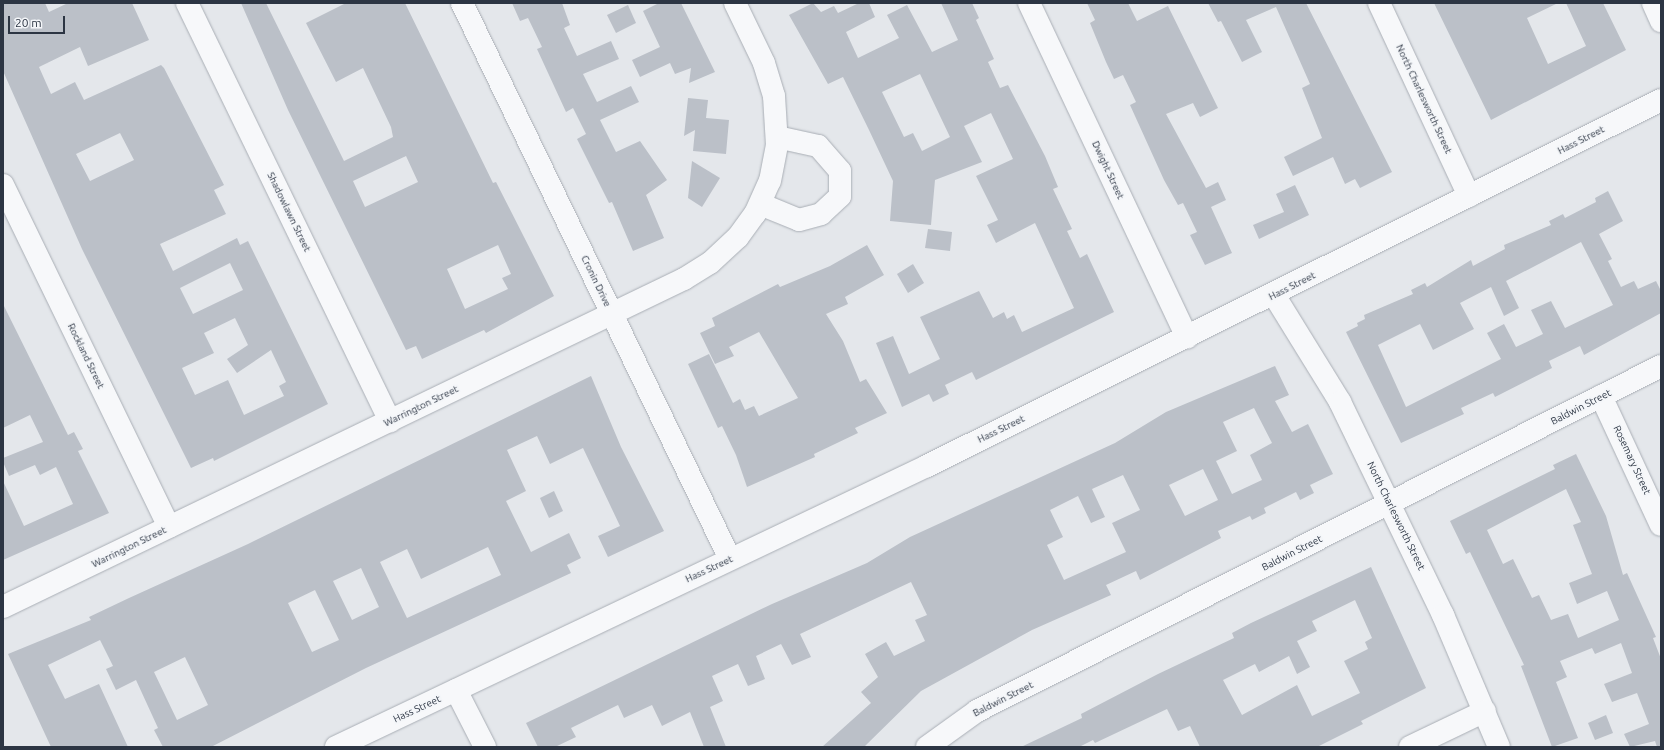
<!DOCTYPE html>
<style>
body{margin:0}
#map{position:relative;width:1664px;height:750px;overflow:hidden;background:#e4e7eb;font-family:Ubuntu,sans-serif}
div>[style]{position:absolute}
.building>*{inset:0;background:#bbc0c8}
.roads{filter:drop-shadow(0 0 1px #a9aeb5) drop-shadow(0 0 1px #a9aeb5)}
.minor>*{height:22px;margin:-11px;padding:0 11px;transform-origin:11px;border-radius:11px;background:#f7f8fa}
span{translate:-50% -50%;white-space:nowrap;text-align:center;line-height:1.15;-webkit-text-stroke:3.5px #f4f6f9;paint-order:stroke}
.street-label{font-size:10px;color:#2c3543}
.frame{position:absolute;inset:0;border:4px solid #2c3543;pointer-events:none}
.scale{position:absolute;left:8px;top:16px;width:57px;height:18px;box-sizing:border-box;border:2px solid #2c3543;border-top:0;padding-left:5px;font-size:12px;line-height:14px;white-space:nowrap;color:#2c3543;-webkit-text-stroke:3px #f4f6f9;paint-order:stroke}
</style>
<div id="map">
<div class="building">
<i style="clip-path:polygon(evenodd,3px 3px,45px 3px,49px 12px,68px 3px,132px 3px,149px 40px,88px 66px,80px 47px,39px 67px,51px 94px,75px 82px,84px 100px,161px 65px,164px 68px,224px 185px,214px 190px,226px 214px,160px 244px,173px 271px,237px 238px,240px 245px,248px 241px,328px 404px,214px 461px,213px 458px,191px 468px,82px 249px,3px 71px,3px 3px,120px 133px,134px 160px,90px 181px,76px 154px,120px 133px,3px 3px,230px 263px,243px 290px,193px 314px,180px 288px,230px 263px,3px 3px,235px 318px,248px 345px,227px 359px,237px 373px,271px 350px,286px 382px,279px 386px,284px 396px,244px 415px,228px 380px,195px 395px,182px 368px,214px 353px,204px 333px,235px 318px)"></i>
<i style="clip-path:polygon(evenodd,241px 3px,266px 3px,344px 161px,393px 137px,391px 127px,363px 68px,336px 82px,306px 23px,346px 3px,405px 3px,493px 183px,496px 182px,554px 296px,486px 333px,484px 330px,422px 359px,416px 346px,406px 350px,288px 110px,241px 3px,406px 156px,418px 182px,365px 207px,353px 181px,406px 156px,241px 3px,498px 245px,511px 274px,502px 278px,508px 289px,465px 309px,447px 269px,498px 245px)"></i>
<i style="clip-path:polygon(512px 3px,562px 3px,570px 25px,564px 28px,577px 56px,611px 41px,619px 59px,583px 74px,597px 102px,631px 86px,639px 102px,600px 120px,616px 152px,640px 141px,667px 180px,646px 195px,664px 238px,633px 251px,612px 202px,609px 203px,577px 139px,586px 134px,573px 108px,566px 112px,537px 49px,542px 47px,528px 18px,520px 21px)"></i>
<i style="clip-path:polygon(659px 3px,681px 3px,715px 72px,689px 83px,691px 68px,675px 74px,670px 63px,640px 77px,632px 60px,660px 47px,643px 11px)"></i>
<i style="clip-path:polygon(evenodd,813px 3px,821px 12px,834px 6px,838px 13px,859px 3px,869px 3px,875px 17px,846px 32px,858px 58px,899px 38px,887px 15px,907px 5px,932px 52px,958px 40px,941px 3px,972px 3px,979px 18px,976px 20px,994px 59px,988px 62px,1000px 88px,1008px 85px,1045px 156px,1058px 187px,1053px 189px,1072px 229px,1067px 231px,1080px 258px,1087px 254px,1114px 312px,976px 380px,972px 372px,945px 385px,949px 394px,933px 402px,929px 394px,902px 407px,876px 343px,893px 336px,909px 374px,940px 359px,920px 317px,979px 291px,993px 318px,1004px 312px,1007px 319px,1014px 315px,1022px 332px,1074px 308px,1035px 223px,996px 243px,987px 225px,998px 220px,976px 176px,1013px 159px,991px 113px,964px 126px,982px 162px,935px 180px,931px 225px,890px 221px,893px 181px,869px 130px,843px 77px,828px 84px,789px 15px,813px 3px,920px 74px,950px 137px,922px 151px,913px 133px,904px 137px,882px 92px,920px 74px)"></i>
<i style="clip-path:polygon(1087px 3px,1128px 3px,1137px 21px,1168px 6px,1218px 108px,1200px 117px,1193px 103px,1166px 114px,1206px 188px,1218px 182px,1226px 200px,1211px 207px,1232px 253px,1205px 265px,1190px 235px,1197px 232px,1183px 203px,1178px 205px,1164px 180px,1130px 105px,1136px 102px,1123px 75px,1114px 79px,1106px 62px,1090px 23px,1095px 20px)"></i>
<i style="clip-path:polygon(1208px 3px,1306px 3px,1392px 172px,1360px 188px,1355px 179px,1345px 184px,1333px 157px,1293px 176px,1284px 157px,1322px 138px,1302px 88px,1310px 84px,1276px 7px,1246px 20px,1262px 52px,1242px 62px,1221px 21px,1218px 22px)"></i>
<i style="clip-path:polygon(1434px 3px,1558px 3px,1527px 18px,1548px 64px,1586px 46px,1566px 3px,1603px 3px,1626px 50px,1491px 120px)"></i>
<i style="clip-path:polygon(628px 5px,636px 23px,616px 33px,607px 15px)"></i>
<i style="clip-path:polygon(688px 98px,708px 100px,706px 118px,729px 120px,726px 154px,693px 151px,695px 130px,684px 136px)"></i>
<i style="clip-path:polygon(692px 161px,720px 178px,702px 207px,688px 198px)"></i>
<i style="clip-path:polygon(1295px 185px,1309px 215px,1259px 239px,1253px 225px,1284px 212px,1276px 194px)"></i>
<i style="clip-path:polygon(evenodd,1608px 191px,1623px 221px,1599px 234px,1612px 259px,1608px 261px,1621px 287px,1634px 281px,1638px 289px,1656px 281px,1661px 291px,1661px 313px,1584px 355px,1580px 346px,1549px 361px,1552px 368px,1495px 397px,1493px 393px,1461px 408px,1464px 414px,1401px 443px,1346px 332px,1358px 326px,1357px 323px,1365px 319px,1364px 315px,1413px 294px,1411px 290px,1425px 283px,1427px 287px,1471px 260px,1473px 266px,1505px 249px,1504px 245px,1551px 225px,1549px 221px,1563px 214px,1565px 218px,1596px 202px,1595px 198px,1608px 191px,1581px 242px,1613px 305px,1565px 328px,1551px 301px,1531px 310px,1543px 334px,1516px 347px,1504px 324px,1487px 333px,1501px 359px,1406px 407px,1378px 345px,1420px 324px,1433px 350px,1474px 329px,1460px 303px,1491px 287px,1504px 316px,1519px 308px,1506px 281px,1581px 242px)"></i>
<i style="clip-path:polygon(928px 229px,952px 232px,950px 251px,925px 248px)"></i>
<i style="clip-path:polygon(867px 245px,884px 275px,845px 297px,848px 304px,826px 314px,843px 341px,860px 382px,866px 379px,887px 413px,855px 428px,858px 433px,814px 454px,815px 457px,747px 487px,736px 455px,722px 426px,718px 428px,688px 364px,709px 354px,733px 403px,740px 399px,745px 410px,754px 406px,759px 416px,798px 398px,759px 332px,729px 347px,734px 356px,715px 364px,700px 333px,715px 326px,712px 318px,778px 284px,780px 287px,830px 266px)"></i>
<i style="clip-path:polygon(913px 264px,924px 283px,908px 293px,897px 274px)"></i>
<i style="clip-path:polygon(3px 304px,68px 435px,74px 432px,83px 449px,78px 451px,109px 513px,3px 560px,3px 481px,24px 526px,73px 504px,56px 467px,40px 475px,35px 465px,9px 476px,3px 462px,3px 458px,43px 442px,30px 415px,3px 428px)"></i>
<i style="clip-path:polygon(evenodd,1275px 366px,1289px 395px,1275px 401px,1292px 432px,1308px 424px,1333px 474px,1310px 485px,1314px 493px,1300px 500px,1296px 492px,1264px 508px,1266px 513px,1252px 520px,1250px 516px,1218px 531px,1221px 538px,1140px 580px,1136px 571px,1106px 585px,1111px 595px,1032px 630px,921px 691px,864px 747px,822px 747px,871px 703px,861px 692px,878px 677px,865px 654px,886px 642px,894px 656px,925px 641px,915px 620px,927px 615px,911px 582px,800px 634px,811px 657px,792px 665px,781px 644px,756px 656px,765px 679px,748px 686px,738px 664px,712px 676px,723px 701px,710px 707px,726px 747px,704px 747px,690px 712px,662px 726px,652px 705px,624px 718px,618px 705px,571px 728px,576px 737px,555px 747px,538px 747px,526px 723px,772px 604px,867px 563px,910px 537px,1115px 443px,1166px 412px,1275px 366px,1254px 408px,1272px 443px,1250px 455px,1262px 480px,1232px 494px,1216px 461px,1237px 451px,1223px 422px,1254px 408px,1275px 366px,1203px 469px,1218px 500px,1185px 516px,1169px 485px,1203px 469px,1275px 366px,1123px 475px,1140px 510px,1112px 523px,1126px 552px,1064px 580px,1047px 545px,1063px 537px,1050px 510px,1078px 496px,1091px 523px,1105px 517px,1092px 489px,1123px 475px)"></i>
<i style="clip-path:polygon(evenodd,591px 376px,621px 447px,664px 531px,608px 557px,598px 536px,620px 526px,583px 448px,550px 464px,537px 436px,507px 450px,526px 491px,506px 501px,531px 552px,569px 533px,581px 558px,567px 565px,571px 573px,366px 668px,211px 747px,163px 747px,154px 730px,158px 728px,136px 680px,116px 690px,106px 669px,113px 666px,100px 640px,48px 665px,65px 699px,99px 684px,128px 747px,51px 747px,8px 654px,91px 620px,89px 617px,129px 598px,248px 544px,591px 376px,488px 547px,501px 575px,407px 618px,380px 562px,407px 549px,421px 579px,488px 547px,591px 376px,361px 568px,379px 607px,352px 620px,333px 581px,361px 568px,591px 376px,315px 590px,339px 640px,312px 652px,288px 603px,315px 590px,591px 376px,185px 657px,208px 705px,177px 720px,154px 672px,185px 657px)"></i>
<i style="clip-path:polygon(evenodd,1576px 454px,1606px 516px,1623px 575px,1627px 573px,1656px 637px,1653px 638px,1661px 659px,1661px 747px,1657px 747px,1655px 741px,1630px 747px,1624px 734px,1649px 724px,1637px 693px,1612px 702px,1604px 684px,1632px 673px,1621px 643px,1595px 654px,1592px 648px,1560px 661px,1567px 677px,1556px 682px,1578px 738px,1552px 747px,1521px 666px,1524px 665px,1470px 552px,1466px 554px,1450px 521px,1555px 469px,1553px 465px,1576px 454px,1566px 489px,1581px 522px,1573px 525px,1592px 574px,1569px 583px,1577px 604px,1607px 591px,1619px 620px,1578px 638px,1568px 614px,1551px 620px,1539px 595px,1532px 598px,1513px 559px,1503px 564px,1487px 530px,1566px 489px)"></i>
<i style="clip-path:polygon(554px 491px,563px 511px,549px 518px,540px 498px)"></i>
<i style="clip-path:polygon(evenodd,1371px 567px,1426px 688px,1361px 721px,1363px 724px,1317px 747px,1200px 747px,1190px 726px,1178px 731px,1167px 709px,1095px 743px,1093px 740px,1079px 747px,1021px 747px,1082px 718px,1081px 714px,1158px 674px,1234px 638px,1232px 633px,1251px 623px,1371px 567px,1355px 600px,1372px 638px,1365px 642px,1368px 649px,1344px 661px,1360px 693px,1312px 716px,1297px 685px,1242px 715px,1223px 680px,1255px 664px,1259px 672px,1289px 656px,1297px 674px,1310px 667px,1297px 641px,1317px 631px,1312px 621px,1355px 600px)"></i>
<i style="clip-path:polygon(1606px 715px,1613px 733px,1595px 740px,1588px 723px)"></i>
</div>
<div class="roads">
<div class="minor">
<i style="left:187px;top:3px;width:465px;rotate:64.1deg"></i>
<i style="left:462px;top:3px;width:617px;rotate:64.27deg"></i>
<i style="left:1029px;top:3px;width:370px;rotate:64.7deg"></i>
<i style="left:1379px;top:3px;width:213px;rotate:65deg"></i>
<i style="left:1653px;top:3px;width:20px;rotate:66deg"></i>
<i style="left:3px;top:185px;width:380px;rotate:64.1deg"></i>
<i style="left:760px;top:204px;width:42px;rotate:22.3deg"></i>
<i style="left:799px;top:220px;width:23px;rotate:-15deg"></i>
<i style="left:821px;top:214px;width:26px;rotate:-43deg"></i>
<i style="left:840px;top:196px;width:25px;rotate:-90deg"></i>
<i style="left:840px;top:171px;width:33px;rotate:-131deg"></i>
<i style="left:818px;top:146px;width:42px;rotate:-167.6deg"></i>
<i style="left:1274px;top:295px;width:126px;rotate:58.3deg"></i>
<i style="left:1340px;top:402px;width:237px;rotate:64.2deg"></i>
<i style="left:1443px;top:615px;width:143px;rotate:67deg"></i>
<i style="left:1601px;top:396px;width:142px;rotate:65.1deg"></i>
<i style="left:3px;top:607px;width:756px;rotate:-25.72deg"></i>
<i style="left:684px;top:279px;width:31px;rotate:-32deg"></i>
<i style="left:710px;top:263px;width:38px;rotate:-43deg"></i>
<i style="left:738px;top:237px;width:29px;rotate:-54deg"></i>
<i style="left:755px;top:214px;width:36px;rotate:-66deg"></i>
<i style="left:770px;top:181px;width:37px;rotate:-79deg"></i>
<i style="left:777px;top:145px;width:49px;rotate:-93.5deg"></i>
<i style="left:774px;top:96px;width:34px;rotate:-107deg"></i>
<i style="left:764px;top:63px;width:67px;rotate:-115.8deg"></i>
<i style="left:456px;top:690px;width:64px;rotate:63deg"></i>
<i style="left:336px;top:747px;width:654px;rotate:-25.43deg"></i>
<i style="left:927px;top:466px;width:820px;rotate:-26.5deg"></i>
<i style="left:927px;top:747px;width:62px;rotate:-35.8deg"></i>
<i style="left:977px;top:711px;width:766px;rotate:-26.77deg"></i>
<i style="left:1410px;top:747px;width:83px;rotate:-25.6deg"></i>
</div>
</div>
<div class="street-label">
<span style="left:1424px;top:99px;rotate:65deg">North Charlesworth Street</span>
<span style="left:1581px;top:140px;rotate:-27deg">Hass Street</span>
<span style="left:1108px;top:170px;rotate:65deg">Dwight Street</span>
<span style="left:289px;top:212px;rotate:64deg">Shadowlawn Street</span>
<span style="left:596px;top:281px;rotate:64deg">Cronin Drive</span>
<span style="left:1292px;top:286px;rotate:-27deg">Hass Street</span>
<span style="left:86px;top:356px;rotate:64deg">Rockland Street</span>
<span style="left:421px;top:406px;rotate:-26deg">Warrington Street</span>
<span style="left:1581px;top:407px;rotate:-27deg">Baldwin Street</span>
<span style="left:1001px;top:429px;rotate:-26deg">Hass Street</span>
<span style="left:1632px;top:460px;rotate:65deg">Rosemary Street</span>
<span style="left:1396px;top:516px;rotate:64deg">North Charlesworth Street</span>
<span style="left:129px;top:547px;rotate:-26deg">Warrington Street</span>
<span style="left:1292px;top:553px;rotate:-27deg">Baldwin Street</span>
<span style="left:709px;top:569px;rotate:-25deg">Hass Street</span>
<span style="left:1003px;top:699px;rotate:-27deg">Baldwin Street</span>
<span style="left:417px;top:709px;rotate:-25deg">Hass Street</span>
</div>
<div class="frame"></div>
<div class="scale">20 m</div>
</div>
